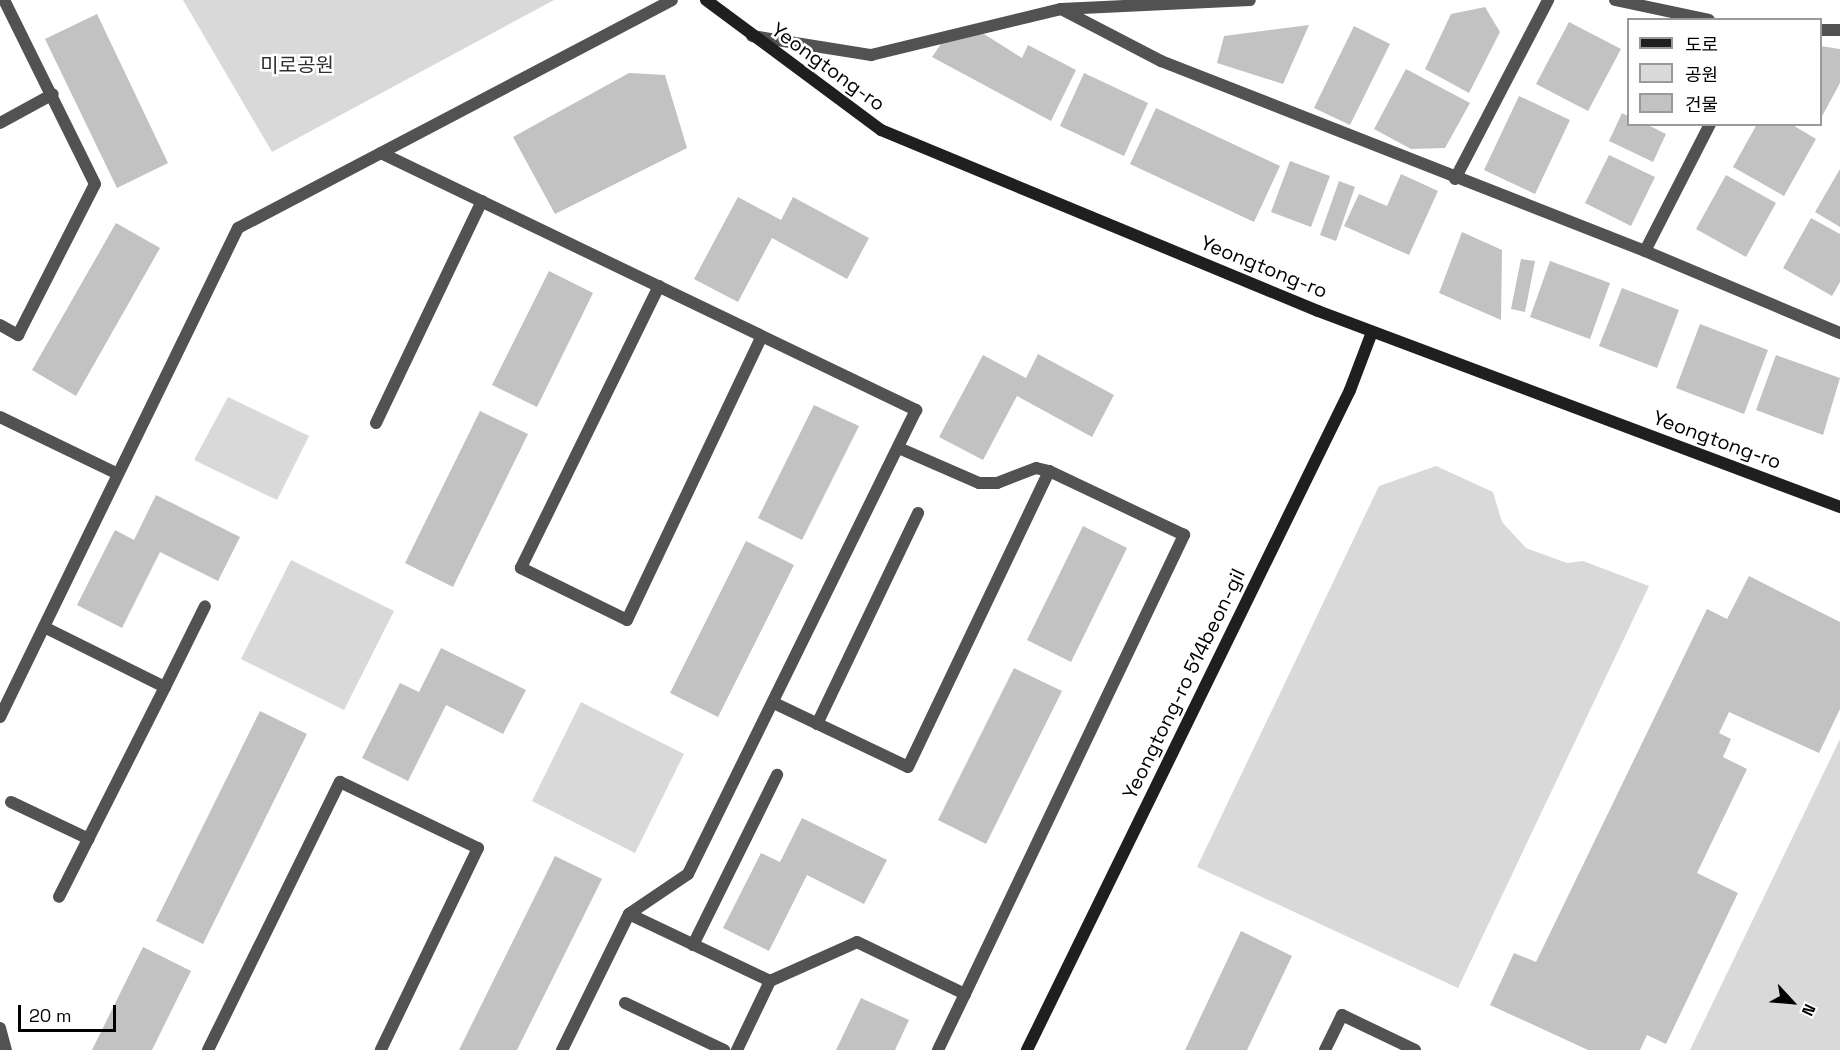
<!DOCTYPE html>
<meta charset="utf-8">
<style>
body{margin:0}
#map{position:relative;width:1840px;height:1050px;overflow:hidden;background:#fff;font-family:"Space Grotesk","Noto Sans KR",sans-serif}
div>[style]{position:absolute}
.green>*{inset:0;background:#d9d9d9}
.building>*{inset:0;background:#c2c2c2}
.lane>*{height:12px;margin:-6px;padding:0 6px;transform-origin:6px;border-radius:6px;background:#525252}
.street>*{height:12px;margin:-6px;padding:0 6px;transform-origin:6px;border-radius:6px;background:#525252}
.secondary>*{height:12px;margin:-6px;padding:0 6px;transform-origin:6px;border-radius:6px;background:#1f1f1f}
span{translate:-50% -50%;white-space:nowrap;text-align:center;line-height:1.15;-webkit-text-stroke:5px #fff;paint-order:stroke}
.park-label{font-size:20px;color:#303030}
.street-label{font-size:20px;color:#000}
.legend{position:absolute;left:1627px;top:18px;width:195px;height:108px;box-sizing:border-box;background:#fff;border:2px solid #999;margin:0;padding:8px 10px;list-style:none;font-size:18px;color:#000}
.legend li{display:flex;align-items:center;gap:12px;height:30px}
.legend b{width:30px;border:2px solid #999}
.north{position:absolute;left:1762px;top:972px;width:60px;height:60px;-webkit-text-stroke:4px #fff;paint-order:stroke;rotate:116deg;font-size:16px;font-weight:700;line-height:24px;text-align:center;color:#000}
.north::after{content:'';display:block;margin:auto;width:21px;height:27px;background:#000;clip-path:polygon(50% 0,100% 100%,50% 72%,0 100%)}
.scale{position:absolute;left:18px;top:1005px;width:98px;height:27px;box-sizing:border-box;border:3px solid #000;border-top:0;padding-left:8px;font-size:18px;line-height:21px;white-space:nowrap;color:#000;-webkit-text-stroke:4px #fff;paint-order:stroke}
</style>
<div id="map">
<div class="green">
<i style="clip-path:polygon(183px 0,554px 0,272px 152px)"></i>
<i style="clip-path:polygon(228px 397px,309px 436px,277px 500px,194px 460px)"></i>
<i style="clip-path:polygon(1436px 466px,1493px 492px,1502px 522px,1526px 548px,1567px 563px,1583px 561px,1649px 586px,1458px 988px,1197px 867px,1379px 486px)"></i>
<i style="clip-path:polygon(291px 560px,394px 611px,344px 710px,241px 659px)"></i>
<i style="clip-path:polygon(581px 702px,684px 754px,635px 853px,532px 801px)"></i>
<i style="clip-path:polygon(1840px 739px,1840px 1050px,1690px 1050px)"></i>
</div>
<div class="building">
<i style="clip-path:polygon(1485px 7px,1500px 32px,1469px 93px,1425px 69px,1451px 14px)"></i>
<i style="clip-path:polygon(97px 14px,168px 163px,117px 188px,45px 39px)"></i>
<i style="clip-path:polygon(1569px 22px,1621px 49px,1588px 111px,1536px 84px)"></i>
<i style="clip-path:polygon(1309px 25px,1283px 84px,1217px 63px,1224px 36px)"></i>
<i style="clip-path:polygon(1354px 26px,1390px 44px,1350px 125px,1314px 108px)"></i>
<i style="clip-path:polygon(984px 34px,1022px 58px,1028px 45px,1076px 70px,1051px 121px,932px 57px,945px 38px)"></i>
<i style="clip-path:polygon(1820px 46px,1840px 49px,1840px 83px,1820px 120px)"></i>
<i style="clip-path:polygon(1406px 69px,1470px 103px,1445px 148px,1411px 149px,1374px 129px)"></i>
<i style="clip-path:polygon(629px 73px,665px 75px,687px 148px,555px 214px,513px 137px)"></i>
<i style="clip-path:polygon(1084px 73px,1148px 103px,1124px 156px,1060px 126px)"></i>
<i style="clip-path:polygon(1519px 96px,1570px 120px,1535px 194px,1484px 170px)"></i>
<i style="clip-path:polygon(1156px 108px,1280px 166px,1254px 222px,1130px 164px)"></i>
<i style="clip-path:polygon(1622px 113px,1628px 116px,1628px 124px,1646px 124px,1666px 134px,1653px 162px,1609px 141px)"></i>
<i style="clip-path:polygon(1757px 124px,1791px 124px,1816px 139px,1784px 196px,1733px 167px)"></i>
<i style="clip-path:polygon(1609px 155px,1655px 177px,1631px 226px,1585px 203px)"></i>
<i style="clip-path:polygon(1290px 161px,1330px 176px,1311px 227px,1271px 212px)"></i>
<i style="clip-path:polygon(1840px 169px,1840px 227px,1815px 212px)"></i>
<i style="clip-path:polygon(1401px 174px,1438px 191px,1409px 255px,1344px 226px,1359px 194px,1387px 206px)"></i>
<i style="clip-path:polygon(1726px 175px,1776px 203px,1746px 257px,1696px 229px)"></i>
<i style="clip-path:polygon(1339px 181px,1355px 187px,1336px 241px,1320px 235px)"></i>
<i style="clip-path:polygon(738px 197px,781px 220px,793px 197px,869px 238px,847px 279px,772px 238px,738px 302px,694px 279px)"></i>
<i style="clip-path:polygon(1811px 218px,1840px 234px,1840px 282px,1832px 296px,1783px 268px)"></i>
<i style="clip-path:polygon(116px 223px,160px 248px,76px 396px,32px 370px)"></i>
<i style="clip-path:polygon(1462px 232px,1502px 250px,1501px 320px,1439px 293px)"></i>
<i style="clip-path:polygon(1521px 259px,1535px 261px,1525px 312px,1511px 309px)"></i>
<i style="clip-path:polygon(1550px 261px,1610px 283px,1590px 339px,1530px 317px)"></i>
<i style="clip-path:polygon(549px 271px,593px 293px,537px 407px,492px 385px)"></i>
<i style="clip-path:polygon(1622px 288px,1679px 310px,1657px 368px,1599px 346px)"></i>
<i style="clip-path:polygon(1700px 324px,1768px 350px,1744px 414px,1676px 388px)"></i>
<i style="clip-path:polygon(1038px 354px,1114px 395px,1092px 437px,1017px 396px,983px 460px,939px 437px,983px 355px,1026px 378px)"></i>
<i style="clip-path:polygon(1776px 355px,1840px 378px,1823px 435px,1756px 410px)"></i>
<i style="clip-path:polygon(814px 405px,859px 426px,802px 540px,758px 518px)"></i>
<i style="clip-path:polygon(480px 411px,528px 434px,453px 587px,405px 563px)"></i>
<i style="clip-path:polygon(156px 495px,240px 537px,218px 581px,160px 552px,122px 628px,77px 605px,115px 530px,134px 540px)"></i>
<i style="clip-path:polygon(1083px 526px,1127px 548px,1071px 662px,1027px 640px)"></i>
<i style="clip-path:polygon(746px 541px,794px 565px,718px 717px,670px 693px)"></i>
<i style="clip-path:polygon(1749px 576px,1840px 622px,1840px 709px,1819px 753px,1729px 712px,1719px 733px,1731px 739px,1723px 757px,1747px 769px,1697px 873px,1738px 893px,1666px 1044px,1647px 1035px,1640px 1050px,1588px 1050px,1490px 1005px,1514px 953px,1536px 962px,1707px 609px,1727px 619px)"></i>
<i style="clip-path:polygon(441px 648px,526px 690px,503px 734px,446px 705px,408px 781px,362px 758px,400px 683px,419px 692px)"></i>
<i style="clip-path:polygon(1014px 668px,1062px 691px,986px 844px,938px 820px)"></i>
<i style="clip-path:polygon(260px 711px,307px 734px,203px 944px,156px 921px)"></i>
<i style="clip-path:polygon(802px 818px,887px 860px,864px 904px,807px 875px,769px 951px,723px 928px,761px 853px,780px 862px)"></i>
<i style="clip-path:polygon(555px 856px,602px 879px,517px 1050px,459px 1050px)"></i>
<i style="clip-path:polygon(1241px 931px,1292px 956px,1247px 1050px,1185px 1050px)"></i>
<i style="clip-path:polygon(143px 947px,191px 971px,152px 1050px,92px 1050px)"></i>
<i style="clip-path:polygon(861px 998px,909px 1020px,895px 1050px,836px 1050px)"></i>
</div>
<div class="lane">
<i style="left:0;top:123px;width:60px;rotate:-28.7deg"></i>
<i style="left:381px;top:153px;width:594px;rotate:25.66deg"></i>
<i style="left:916px;top:410px;width:517px;rotate:116.17deg"></i>
<i style="left:688px;top:874px;width:71px;rotate:145.9deg"></i>
<i style="left:629px;top:914px;width:152px;rotate:116.2deg"></i>
<i style="left:659px;top:286px;width:314px;rotate:116.1deg"></i>
<i style="left:521px;top:568px;width:118px;rotate:26.1deg"></i>
<i style="left:627px;top:620px;width:314px;rotate:-64.6deg"></i>
<i style="left:0;top:325px;width:21px;rotate:29deg"></i>
<i style="left:18px;top:335px;width:169px;rotate:-63deg"></i>
<i style="left:95px;top:184px;width:205px;rotate:-116.3deg"></i>
<i style="left:0;top:417px;width:129px;rotate:25.8deg"></i>
<i style="left:376px;top:423px;width:246px;rotate:-64.5deg"></i>
<i style="left:44px;top:627px;width:135px;rotate:26.4deg"></i>
<i style="left:165px;top:687px;width:235px;rotate:116.8deg"></i>
<i style="left:165px;top:687px;width:90px;rotate:-63.7deg"></i>
<i style="left:774px;top:703px;width:148px;rotate:25.5deg"></i>
<i style="left:908px;top:767px;width:328px;rotate:-64.5deg"></i>
<i style="left:0;top:717px;width:544px;rotate:-64.05deg"></i>
<i style="left:238px;top:228px;width:490px;rotate:-27.7deg"></i>
<i style="left:817px;top:724px;width:234px;rotate:-64.4deg"></i>
<i style="left:11px;top:802px;width:86px;rotate:25.4deg"></i>
<i style="left:629px;top:914px;width:156px;rotate:25.4deg"></i>
<i style="left:770px;top:981px;width:95px;rotate:-24.1deg"></i>
<i style="left:857px;top:942px;width:120px;rotate:25.7deg"></i>
<i style="left:965px;top:994px;width:509px;rotate:-64.49deg"></i>
<i style="left:1184px;top:535px;width:149px;rotate:-154.6deg"></i>
<i style="left:1049px;top:471px;width:13px;rotate:-167deg"></i>
<i style="left:1036px;top:468px;width:42px;rotate:159deg"></i>
<i style="left:997px;top:483px;width:18px;rotate:180deg"></i>
<i style="left:979px;top:483px;width:87px;rotate:-156.4deg"></i>
<i style="left:693px;top:945px;width:190px;rotate:-63.7deg"></i>
<i style="left:625px;top:1003px;width:110px;rotate:25.4deg"></i>
<i style="left:0;top:1028px;width:23px;rotate:75deg"></i>
<i style="left:208px;top:1050px;width:299px;rotate:-63.8deg"></i>
<i style="left:340px;top:782px;width:153px;rotate:25.6deg"></i>
<i style="left:478px;top:848px;width:224px;rotate:115.7deg"></i>
<i style="left:737px;top:1050px;width:76px;rotate:-64.4deg"></i>
<i style="left:938px;top:1050px;width:62px;rotate:-64.3deg"></i>
<i style="left:1325px;top:1050px;width:39px;rotate:-64deg"></i>
<i style="left:1342px;top:1015px;width:81px;rotate:25.6deg"></i>
</div>
<div class="street">
<i style="left:1615px;top:0;width:96px;rotate:12deg"></i>
<i style="left:1061px;top:9px;width:113px;rotate:27.5deg"></i>
<i style="left:1161px;top:61px;width:520px;rotate:21.43deg"></i>
<i style="left:1645px;top:251px;width:212px;rotate:22.8deg"></i>
<i style="left:1820px;top:30px;width:20px"></i>
<i style="left:752px;top:36px;width:121px;rotate:9.1deg"></i>
<i style="left:871px;top:55px;width:195px;rotate:-13.6deg"></i>
<i style="left:1061px;top:9px;width:189px;rotate:-2.7deg"></i>
<i style="left:1455px;top:179px;width:202px;rotate:-62.5deg"></i>
<i style="left:1645px;top:251px;width:143px;rotate:-62.9deg"></i>
</div>
<div class="secondary">
<i style="left:706px;top:0;width:218px;rotate:36.6deg"></i>
<i style="left:881px;top:130px;width:473px;rotate:22.5deg"></i>
<i style="left:1318px;top:311px;width:558px;rotate:20.58deg"></i>
<i style="left:1027px;top:1050px;width:735px;rotate:-63.92deg"></i>
<i style="left:1350px;top:390px;width:62px;rotate:-69.2deg"></i>
</div>
<div class="park-label">
<span style="left:297px;top:65px">미로공원</span>
</div>
<div class="street-label">
<span style="left:828px;top:67px;rotate:36deg">Yeongtong-ro</span>
<span style="left:1264px;top:267px;rotate:22deg">Yeongtong-ro</span>
<span style="left:1717px;top:440px;rotate:20deg">Yeongtong-ro</span>
<span style="left:1184px;top:684px;rotate:-64deg">Yeongtong-ro 514beon-gil</span>
</div>
<ul class="legend">
<li><b style="height:8px;background:#1f1f1f"></b>도로</li>
<li><b style="height:16px;background:#d9d9d9"></b>공원</li>
<li><b style="height:16px;background:#c2c2c2"></b>건물</li>
</ul>
<div class="north">N</div>
<div class="scale">20 m</div>
</div>
